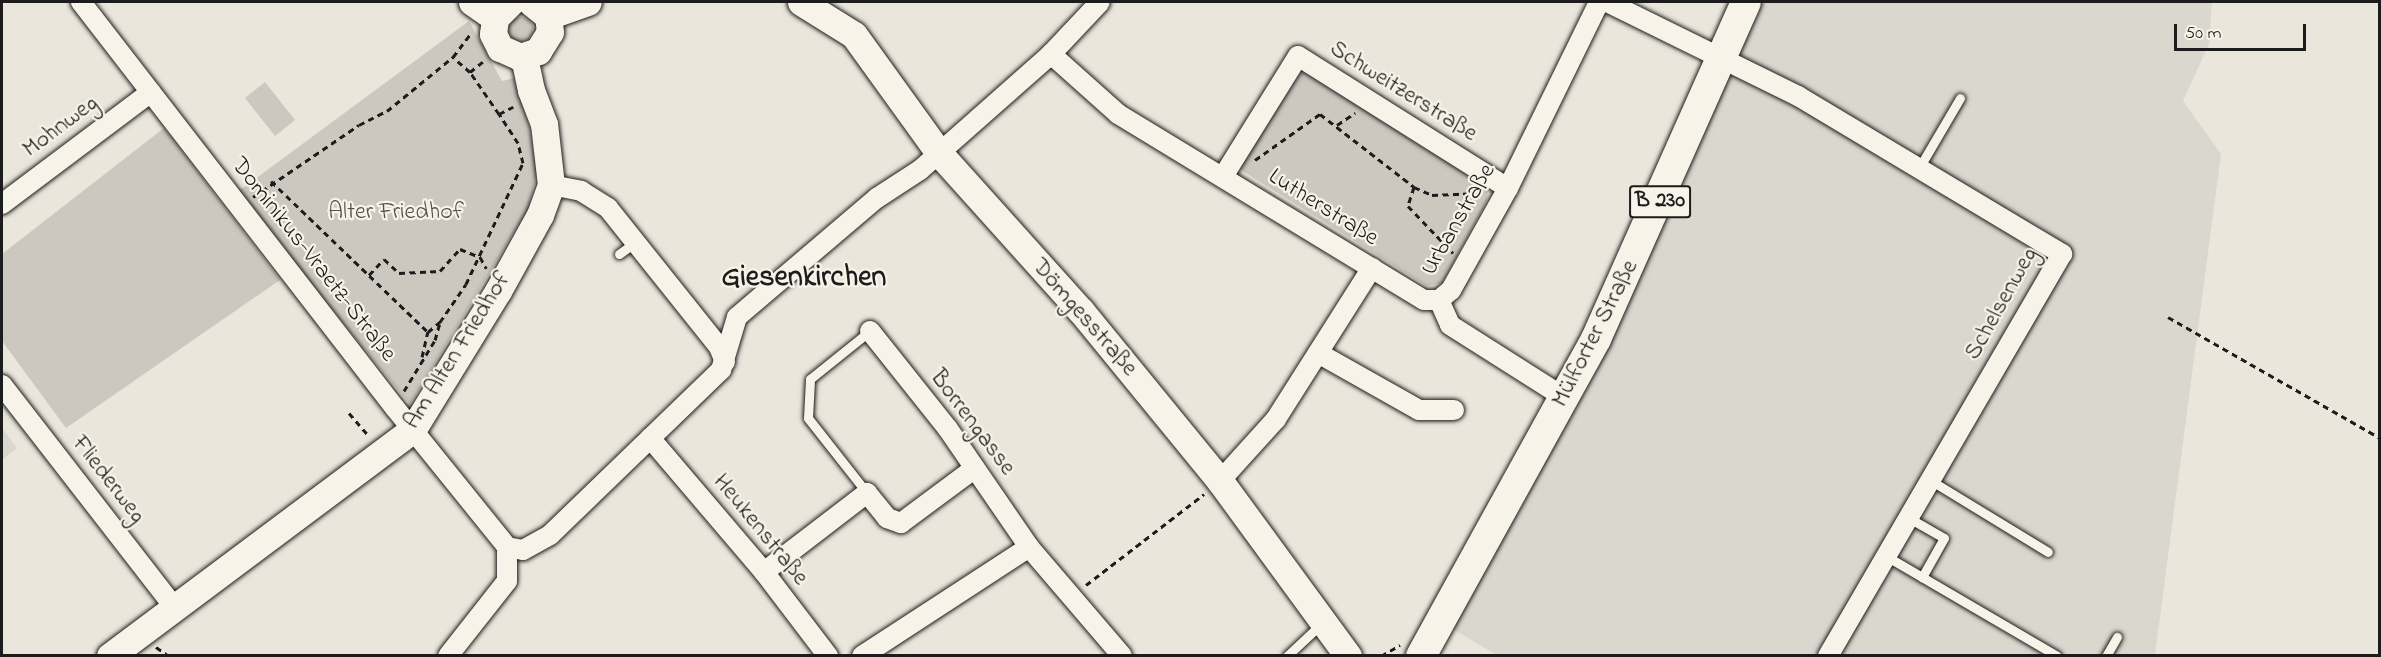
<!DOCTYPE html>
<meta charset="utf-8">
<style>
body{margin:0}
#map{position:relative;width:2381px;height:657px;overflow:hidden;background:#eae6dc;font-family:"Indie Flower",sans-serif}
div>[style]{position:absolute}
.built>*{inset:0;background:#dad7ce}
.green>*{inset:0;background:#ccc8c0}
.round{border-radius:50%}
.path>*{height:3px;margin-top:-1.5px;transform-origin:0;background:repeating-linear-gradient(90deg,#1c1c1c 0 6px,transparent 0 10.5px)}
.roads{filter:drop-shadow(0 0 2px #1c1c1c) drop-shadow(0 0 2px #1c1c1c)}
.lane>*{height:9px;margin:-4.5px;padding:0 4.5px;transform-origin:4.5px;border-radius:4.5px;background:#f7f3e8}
.street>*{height:20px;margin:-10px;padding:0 10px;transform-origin:10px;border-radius:10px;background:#f7f3e8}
.secondary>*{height:27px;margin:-13.5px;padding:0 13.5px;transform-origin:13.5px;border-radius:13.5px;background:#f7f3e8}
.primary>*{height:30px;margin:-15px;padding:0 15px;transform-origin:15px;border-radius:15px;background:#f7f3e8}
span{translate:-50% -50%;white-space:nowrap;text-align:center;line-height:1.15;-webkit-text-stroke:4.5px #f7f3e8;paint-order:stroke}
.shield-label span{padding:2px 4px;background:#f7f3e8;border:2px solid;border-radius:4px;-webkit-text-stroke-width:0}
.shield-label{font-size:22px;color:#1c1c1c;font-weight:700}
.street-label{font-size:24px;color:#1c1c1c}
.park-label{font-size:24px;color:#51504d}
.district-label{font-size:30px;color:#1c1c1c;font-weight:700}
.frame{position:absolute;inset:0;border:3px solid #1c1c1c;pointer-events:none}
.scale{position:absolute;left:2174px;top:24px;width:132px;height:27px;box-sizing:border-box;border:3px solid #1c1c1c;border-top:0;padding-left:8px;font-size:18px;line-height:21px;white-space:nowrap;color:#1c1c1c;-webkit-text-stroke:4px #f7f3e8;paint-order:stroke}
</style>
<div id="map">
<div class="built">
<i style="clip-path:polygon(1746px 2px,2212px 2px,2209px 44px,2183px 101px,2221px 154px,2155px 655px,1498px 656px,1441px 622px)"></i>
<i style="clip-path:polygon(2px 428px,17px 448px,2px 460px)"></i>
</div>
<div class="green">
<i class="round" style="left:509px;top:17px;width:24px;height:24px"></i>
<i style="clip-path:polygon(469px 21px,502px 81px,514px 78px,529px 127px,537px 172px,528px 209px,410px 404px,236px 193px)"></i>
<i style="clip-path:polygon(1307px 71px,1488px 188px,1487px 201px,1442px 283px,1427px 286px,1241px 170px,1239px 162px,1292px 78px)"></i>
<i style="clip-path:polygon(265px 82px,295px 120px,275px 136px,245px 98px)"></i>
<i style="clip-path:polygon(164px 128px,280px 280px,66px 428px,2px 341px,2px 254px)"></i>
</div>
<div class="path">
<i style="left:470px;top:72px;width:19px;rotate:-39deg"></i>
<i style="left:499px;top:114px;width:16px;rotate:-27deg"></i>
<i style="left:1337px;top:125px;width:22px;rotate:-34deg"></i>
<i style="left:1255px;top:160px;width:80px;rotate:-35.3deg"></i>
<i style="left:1320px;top:114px;width:119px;rotate:37.8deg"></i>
<i style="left:1414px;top:187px;width:20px;rotate:24deg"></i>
<i style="left:1432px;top:195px;width:48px;rotate:-2.4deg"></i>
<i style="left:271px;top:181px;width:218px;rotate:43.9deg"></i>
<i style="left:428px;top:332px;width:16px;rotate:-40deg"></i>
<i style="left:440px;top:322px;width:46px;rotate:-55.6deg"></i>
<i style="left:466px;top:284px;width:134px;rotate:-64.8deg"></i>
<i style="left:523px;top:163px;width:21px;rotate:-104deg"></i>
<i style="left:518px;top:143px;width:35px;rotate:-123deg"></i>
<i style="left:499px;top:114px;width:51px;rotate:-124.6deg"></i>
<i style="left:470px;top:72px;width:23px;rotate:-139deg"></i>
<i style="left:1414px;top:187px;width:20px;rotate:108deg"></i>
<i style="left:1408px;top:206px;width:65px;rotate:46.2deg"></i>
<i style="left:253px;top:197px;width:128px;rotate:-34.2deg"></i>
<i style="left:359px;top:125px;width:31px;rotate:-27deg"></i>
<i style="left:387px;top:111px;width:85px;rotate:-39.3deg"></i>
<i style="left:453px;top:57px;width:30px;rotate:-53deg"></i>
<i style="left:369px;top:275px;width:22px;rotate:-47deg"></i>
<i style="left:384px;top:259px;width:21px;rotate:43deg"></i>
<i style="left:399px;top:273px;width:41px;rotate:-2.8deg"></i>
<i style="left:440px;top:271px;width:30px;rotate:-48deg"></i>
<i style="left:460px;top:249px;width:22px;rotate:22deg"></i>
<i style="left:480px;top:257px;width:13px;rotate:61deg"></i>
<i style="left:2168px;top:317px;width:244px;rotate:29.7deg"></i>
<i style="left:422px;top:357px;width:26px;rotate:-77deg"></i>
<i style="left:404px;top:391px;width:60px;rotate:-58.7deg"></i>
<i style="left:435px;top:340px;width:18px;rotate:-74deg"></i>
<i style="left:349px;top:413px;width:30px;rotate:49deg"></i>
<i style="left:1086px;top:585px;width:149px;rotate:-37.6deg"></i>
<i style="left:156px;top:647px;width:16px;rotate:35deg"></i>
<i style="left:1381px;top:656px;width:22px;rotate:-30deg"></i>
</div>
<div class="roads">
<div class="lane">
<i style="left:1919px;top:168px;width:81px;rotate:-59.6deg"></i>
<i style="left:619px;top:254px;width:19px;rotate:-36deg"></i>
<i style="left:1930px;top:480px;width:138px;rotate:31.4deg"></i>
<i style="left:867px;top:493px;width:95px;rotate:-128.2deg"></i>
<i style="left:808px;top:418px;width:39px;rotate:-87deg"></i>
<i style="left:810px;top:379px;width:77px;rotate:-38.7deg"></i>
<i style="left:1909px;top:518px;width:40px;rotate:29.7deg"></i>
<i style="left:1944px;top:538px;width:45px;rotate:119.4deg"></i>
<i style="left:1886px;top:556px;width:198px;rotate:30.3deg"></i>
<i style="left:1287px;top:656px;width:47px;rotate:-43.3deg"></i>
<i style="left:2106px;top:656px;width:22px;rotate:-60deg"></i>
</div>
<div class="street">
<i style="left:81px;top:2px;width:513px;rotate:52.28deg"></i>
<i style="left:395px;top:408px;width:179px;rotate:51.1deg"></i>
<i style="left:507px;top:547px;width:34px;rotate:90deg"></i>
<i style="left:507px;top:581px;width:95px;rotate:128.2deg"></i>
<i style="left:1607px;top:2px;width:213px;rotate:26.2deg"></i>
<i style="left:1798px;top:96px;width:308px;rotate:30.9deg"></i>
<i style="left:2062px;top:254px;width:465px;rotate:120.2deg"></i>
<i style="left:1051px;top:54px;width:90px;rotate:41.8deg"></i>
<i style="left:1118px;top:114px;width:358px;rotate:31.3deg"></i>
<i style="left:1424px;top:300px;width:15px"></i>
<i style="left:1439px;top:300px;width:27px;rotate:66deg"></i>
<i style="left:1450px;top:325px;width:136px;rotate:32.4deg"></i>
<i style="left:1224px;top:175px;width:140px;rotate:-58.1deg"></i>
<i style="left:1298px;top:56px;width:248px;rotate:32.2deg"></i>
<i style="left:551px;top:185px;width:31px;rotate:11deg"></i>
<i style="left:581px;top:191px;width:32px;rotate:32deg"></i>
<i style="left:608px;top:208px;width:178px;rotate:51.4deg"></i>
<i style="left:719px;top:347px;width:16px;rotate:68deg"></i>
<i style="left:2px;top:204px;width:186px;rotate:-36.9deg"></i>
<i style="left:1439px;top:300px;width:16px;rotate:-40deg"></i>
<i style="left:1451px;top:290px;width:117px;rotate:-60.8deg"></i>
<i style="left:1508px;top:188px;width:207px;rotate:-63.9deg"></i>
<i style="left:870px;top:331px;width:125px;rotate:51.5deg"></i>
<i style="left:948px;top:429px;width:143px;rotate:55.5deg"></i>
<i style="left:1029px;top:547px;width:143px;rotate:49.5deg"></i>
<i style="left:1318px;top:353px;width:116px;rotate:29.4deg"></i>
<i style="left:1419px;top:410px;width:35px"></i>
<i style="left:2px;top:385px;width:281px;rotate:52.2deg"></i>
<i style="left:650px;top:438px;width:176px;rotate:49.6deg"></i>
<i style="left:764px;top:572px;width:106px;rotate:52.7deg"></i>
<i style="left:1220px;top:481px;width:84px;rotate:-47.9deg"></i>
<i style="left:1276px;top:419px;width:179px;rotate:-57.6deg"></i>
<i style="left:507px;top:547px;width:16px;rotate:11deg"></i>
<i style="left:523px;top:550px;width:31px;rotate:-29deg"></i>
<i style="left:550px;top:535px;width:238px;rotate:-44deg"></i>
<i style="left:721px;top:370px;width:55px;rotate:-73.2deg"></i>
<i style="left:737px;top:317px;width:184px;rotate:-40.4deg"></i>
<i style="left:877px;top:198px;width:51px;rotate:-33.1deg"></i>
<i style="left:920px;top:170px;width:175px;rotate:-41.5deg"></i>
<i style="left:1051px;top:54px;width:71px;rotate:-46.7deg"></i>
<i style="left:764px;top:572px;width:130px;rotate:-37.5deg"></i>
<i style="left:867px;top:493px;width:32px;rotate:51deg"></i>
<i style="left:887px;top:518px;width:15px;rotate:20deg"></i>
<i style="left:901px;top:523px;width:92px;rotate:-36.6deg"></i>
<i style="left:862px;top:656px;width:199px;rotate:-33.1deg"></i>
</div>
<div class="secondary">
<i style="left:472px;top:2px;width:28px;rotate:35deg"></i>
<i style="left:511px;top:2px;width:23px;rotate:135deg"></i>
<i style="left:495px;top:18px;width:16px;rotate:97deg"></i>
<i style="left:493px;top:34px;width:16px;rotate:63deg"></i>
<i style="left:500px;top:48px;width:22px;rotate:24deg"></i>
<i style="left:520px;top:57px;width:19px;rotate:-18deg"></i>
<i style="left:538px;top:51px;width:22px;rotate:-58deg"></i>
<i style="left:550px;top:32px;width:16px;rotate:-97deg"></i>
<i style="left:548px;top:16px;width:22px;rotate:-141deg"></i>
<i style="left:801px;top:2px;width:62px;rotate:31.9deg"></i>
<i style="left:854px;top:35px;width:145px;rotate:54.2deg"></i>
<i style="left:939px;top:153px;width:212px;rotate:48.1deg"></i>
<i style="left:1081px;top:311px;width:220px;rotate:50.7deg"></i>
<i style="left:1220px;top:481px;width:217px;rotate:53.8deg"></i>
<i style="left:548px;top:16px;width:42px;rotate:-19.3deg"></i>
<i style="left:110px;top:656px;width:379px;rotate:-36.8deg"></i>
<i style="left:413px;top:429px;width:162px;rotate:-58.4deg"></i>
<i style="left:498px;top:291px;width:87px;rotate:-61.1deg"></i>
<i style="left:540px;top:215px;width:32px;rotate:-70deg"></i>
<i style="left:551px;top:185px;width:61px;rotate:-96.5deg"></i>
<i style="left:544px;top:124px;width:36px;rotate:-111deg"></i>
<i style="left:531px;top:90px;width:34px;rotate:-102deg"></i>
</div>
<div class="primary">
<i style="left:1421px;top:656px;width:362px;rotate:-61.1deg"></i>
<i style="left:1596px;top:339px;width:369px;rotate:-66deg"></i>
</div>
</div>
<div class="shield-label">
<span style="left:1660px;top:202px">B 230</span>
</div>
<div class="street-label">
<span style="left:1403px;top:92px;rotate:32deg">Schweitzerstraße</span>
<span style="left:61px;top:127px;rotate:-37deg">Mohnweg</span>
<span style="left:1323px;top:208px;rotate:32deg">Lutherstraße</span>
<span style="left:1459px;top:220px;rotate:-60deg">Urbanstraße</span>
<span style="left:313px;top:260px;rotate:52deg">Dominikus-Vraetz-Straße</span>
<span style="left:2002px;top:304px;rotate:-61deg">Schelsenweg</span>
<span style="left:1084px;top:318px;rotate:49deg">Dömgesstraße</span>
<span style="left:1596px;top:334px;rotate:-63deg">Mülforter Straße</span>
<span style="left:458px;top:351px;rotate:-58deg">Am Alten Friedhof</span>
<span style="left:972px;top:423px;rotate:53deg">Borrengasse</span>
<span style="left:108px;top:480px;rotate:52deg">Fliederweg</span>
<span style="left:760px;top:530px;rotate:51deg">Heukenstraße</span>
</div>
<div class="park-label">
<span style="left:396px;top:213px">Alter Friedhof</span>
</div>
<div class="district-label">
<span style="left:804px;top:278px">Giesenkirchen</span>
</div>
<div class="frame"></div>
<div class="scale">50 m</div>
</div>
